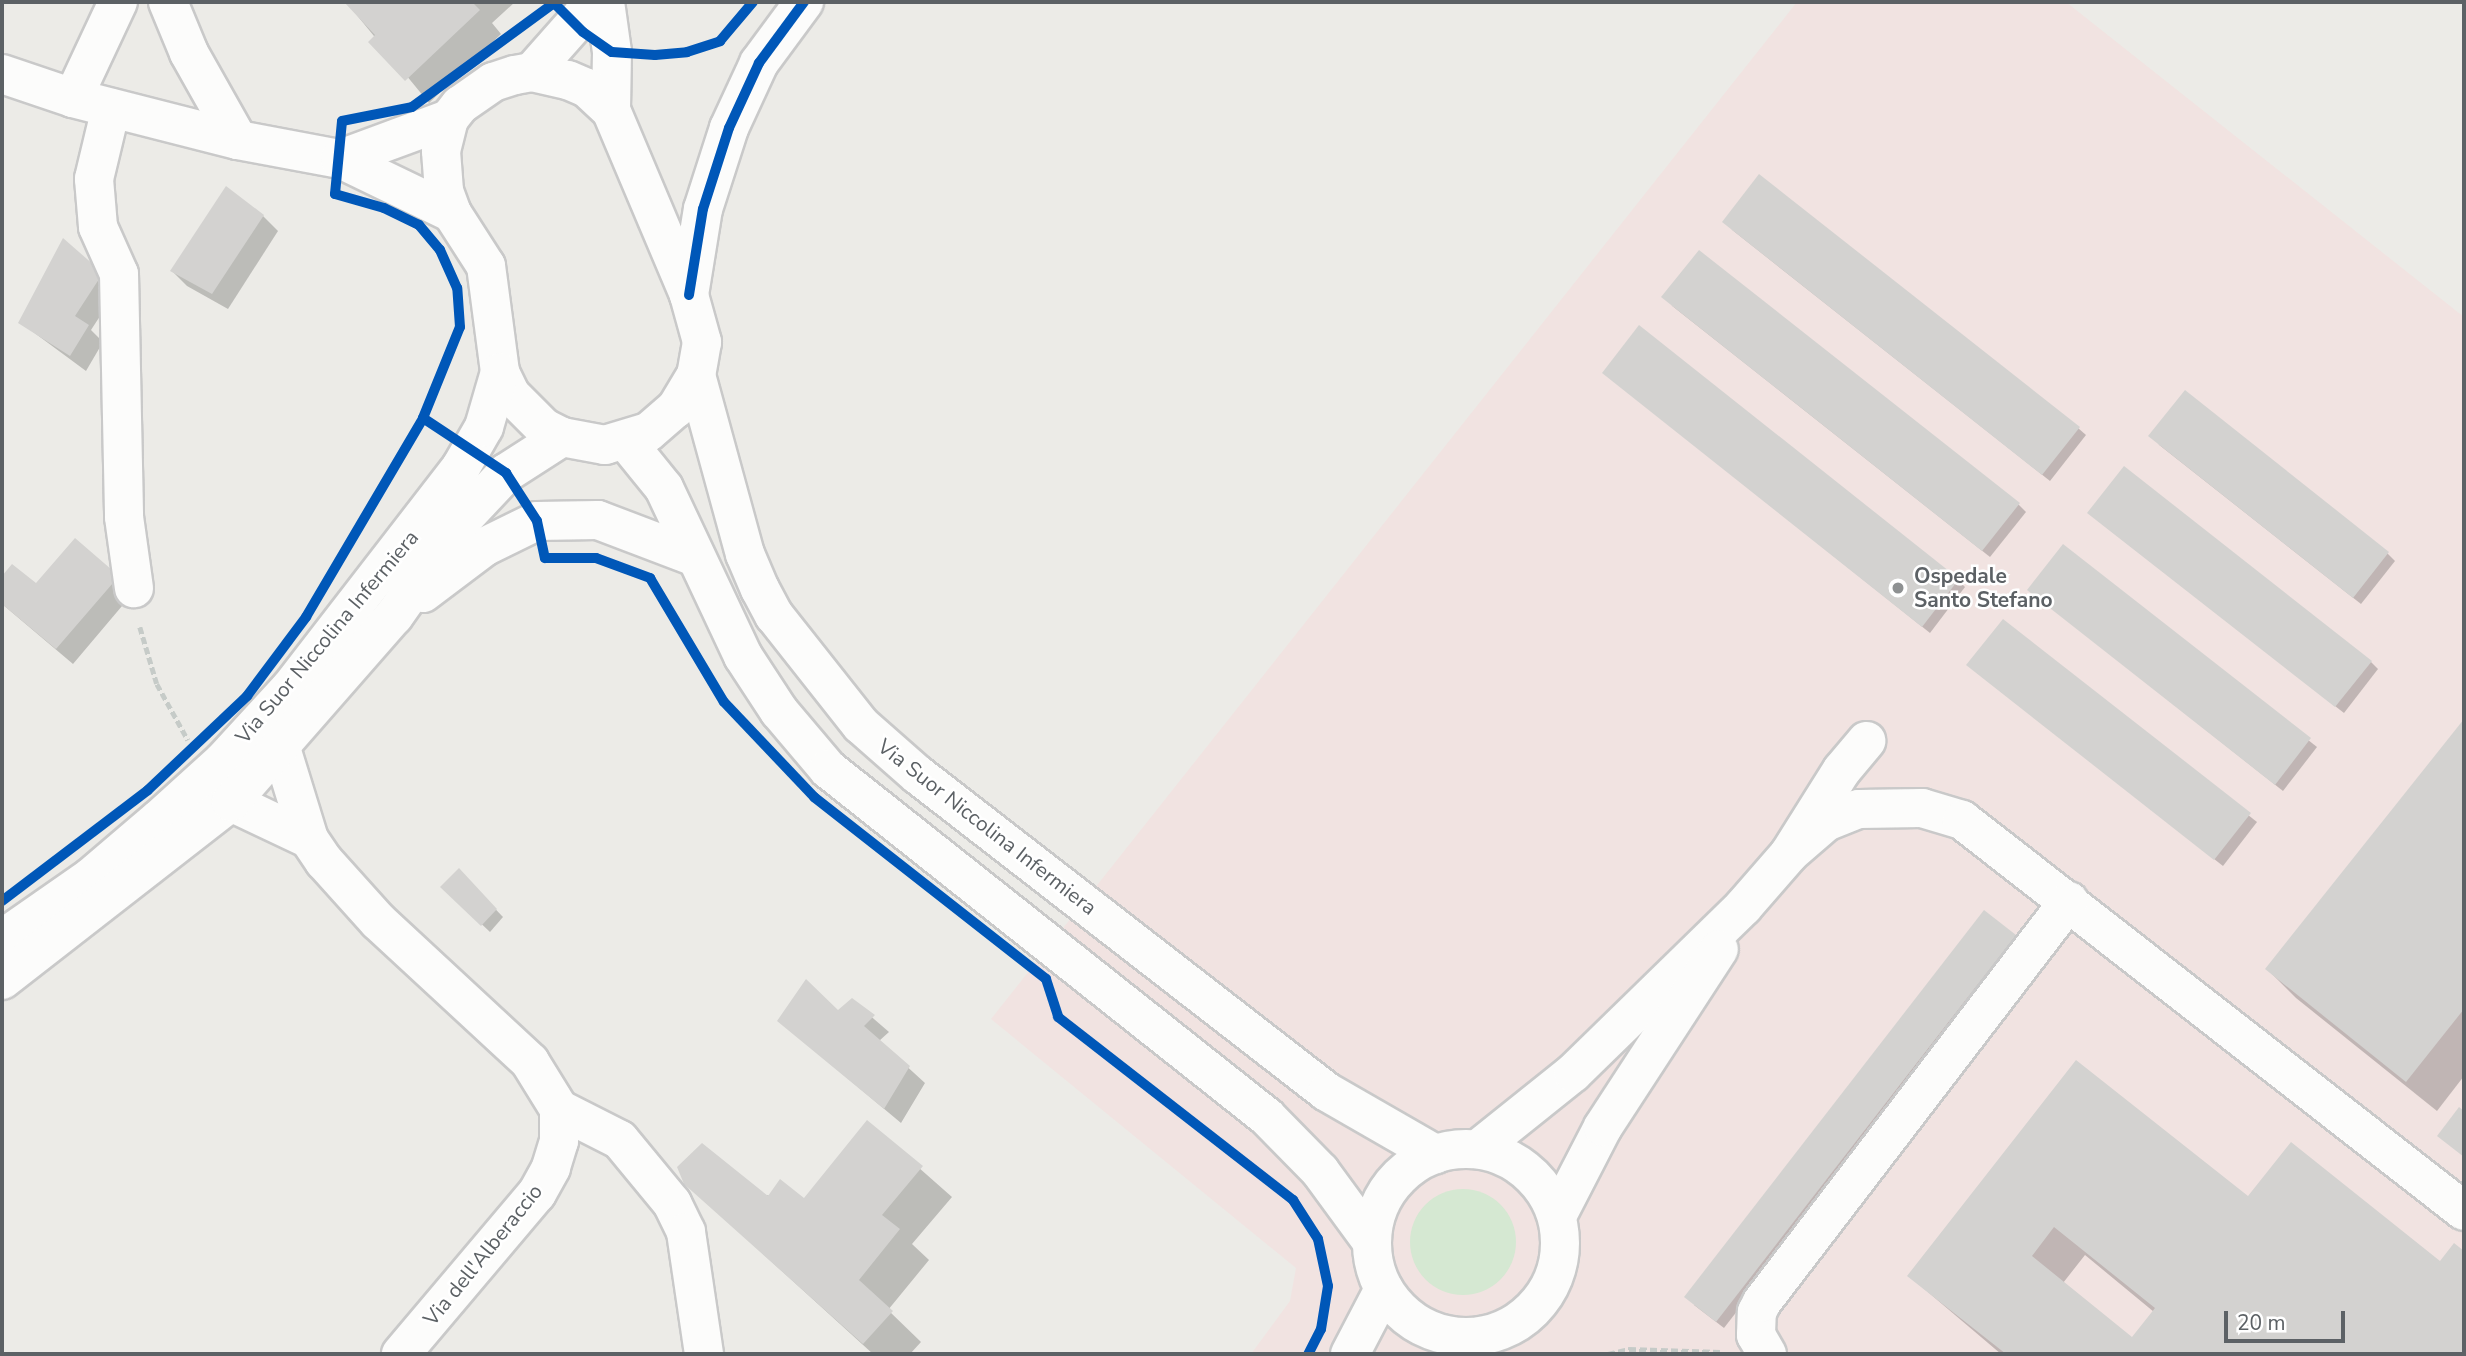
<!DOCTYPE html>
<html>
<head>
<meta charset="utf-8">
<style>
	body { margin:0 }
	#map { position:relative; width:2466px; height:1356px; overflow:hidden; background:#ecebe7; font-family:"Nunito Sans",sans-serif }
	div>[style] { position:absolute }
	[style*='--x'] { left:calc(var(--x)*1px); top:calc(var(--y)*1px); width:calc(var(--w)*1px); rotate:calc(var(--a)*1deg) }
	.medical>* { inset:0; background:#f1e3e1 }
	.green>* { inset:0; background:#d5e8d2 }
	.round { border-radius:50% }
	.shadow>* { inset:0; background:#0003 }
	.building>* { inset:0; background:#d3d2d0 }
	.path>* { height:4.5px; margin-top:-2.25px; transform-origin:0; background:repeating-linear-gradient(90deg,#c6cbc8 0 7px,transparent 0 10.5px) }
	.roads { filter:drop-shadow(2px 0 #c9c9c9) drop-shadow(-2px 0 #c9c9c9) drop-shadow(0 2px #c9c9c9) drop-shadow(0 -2px #c9c9c9) }
	.minor>* { height:38px; margin:-19px; padding:0 19px; transform-origin:19px; border-radius:19px; background:#fcfcfb }
	.minor>.ring { margin:-19px; padding:0; box-sizing:content-box; background:none; border:38px solid #fcfcfb; border-radius:50% }
	.cycleway>* { height:10px; margin:-5px; padding:0 5px; transform-origin:5px; border-radius:5px; background:#0057b8 }
	.dots>* { width:19px; height:19px; translate:-50% -50%; box-sizing:border-box; border:4px solid #fff; border-radius:50% }
	span { translate:-50% -50%; white-space:nowrap; text-align:center; line-height:1.15; -webkit-text-stroke:5px #fff; paint-order:stroke }
	.poi-label { font-size:21px; color:#5c6165; font-weight:700 }
	.left { translate:0 -50%; text-align:left }
	.street-label { font-size:21px; color:#5c6165 }
	.frame { position:absolute; inset:0; border:4px solid #5c6165; pointer-events:none }
	.scale { position:absolute; left:2224px; top:1311px; width:121px; height:32px; box-sizing:border-box; border:4px solid #5c6165; border-top:0; padding-left:9px; font-size:21px; line-height:24px; white-space:nowrap; color:#5c6165; -webkit-text-stroke:5px #fff; paint-order:stroke }
</style>
</head>
<body>
<div id="map">
	<div class="medical">
		<div style="clip-path:polygon(1797px 2px,2066px 2px,2464px 317px,2464px 1354px,1251px 1354px,1290px 1301px,1296px 1268px,991px 1019px)"></div>
	</div>
	<div class="green">
		<div class="round" style="left:1410px;top:1189px;width:106px;height:106px"></div>
	</div>
	<div class="shadow">
		<div style="clip-path:polygon(346px 2px,515px 2px,492px 23px,501px 34px,429px 103px)"></div>
		<div style="clip-path:polygon(263px 216px,278px 231px,228px 309px,187px 286px,172px 271px)"></div>
		<div style="clip-path:polygon(1731px 229px,2078px 428px,2086px 435px,2050px 481px)"></div>
		<div style="clip-path:polygon(64px 240px,117px 290px,91px 330px,103px 342px,86px 371px,21px 323px)"></div>
		<div style="clip-path:polygon(1671px 305px,2019px 505px,2026px 512px,1990px 557px)"></div>
		<div style="clip-path:polygon(1604px 373px,1958px 580px,1965px 587px,1930px 633px)"></div>
		<div style="clip-path:polygon(2158px 444px,2387px 553px,2395px 561px,2361px 604px)"></div>
		<div style="clip-path:polygon(2097px 520px,2371px 662px,2378px 669px,2344px 713px)"></div>
		<div style="clip-path:polygon(75px 541px,133px 593px,73px 664px,2px 604px,2px 579px,12px 566px,37px 585px)"></div>
		<div style="clip-path:polygon(2063px 546px,2317px 747px,2283px 791px,2029px 590px)"></div>
		<div style="clip-path:polygon(2003px 621px,2257px 822px,2223px 866px,1976px 672px)"></div>
		<div style="clip-path:polygon(2464px 721px,2464px 1076px,2437px 1111px,2296px 998px,2267px 969px)"></div>
		<div style="clip-path:polygon(459px 871px,503px 917px,490px 932px,442px 887px)"></div>
		<div style="clip-path:polygon(2014px 936px,2022px 944px,1724px 1328px,1694px 1305px)"></div>
		<div style="clip-path:polygon(852px 1000px,889px 1032px,879px 1041px,925px 1083px,901px 1123px,779px 1021px,838px 1013px)"></div>
		<div style="clip-path:polygon(evenodd,2077px 1063px,2249px 1198px,2441px 1263px,2455px 1245px,2464px 1253px,2464px 1354px,2001px 1354px,1909px 1276px,2077px 1063px,2085px 1255px,2154px 1312px,2133px 1339px,2063px 1283px,2085px 1255px)"></div>
		<div style="clip-path:polygon(867px 1122px,952px 1197px,912px 1244px,929px 1260px,888px 1310px,921px 1342px,910px 1354px,873px 1354px,685px 1183px,805px 1201px)"></div>
	</div>
	<div class="building">
		<div style="clip-path:polygon(344px 2px,472px 2px,480px 10px,405px 81px,368px 42px,375px 35px)"></div>
		<div style="clip-path:polygon(1759px 174px,2080px 427px,2042px 475px,1722px 222px)"></div>
		<div style="clip-path:polygon(226px 186px,264px 215px,212px 294px,170px 271px)"></div>
		<div style="clip-path:polygon(63px 238px,103px 273px,75px 316px,89px 325px,70px 356px,18px 323px)"></div>
		<div style="clip-path:polygon(1699px 250px,2020px 503px,1982px 551px,1661px 297px)"></div>
		<div style="clip-path:polygon(1639px 325px,1959px 579px,1922px 627px,1602px 373px)"></div>
		<div style="clip-path:polygon(2185px 390px,2389px 552px,2353px 598px,2148px 436px)"></div>
		<div style="clip-path:polygon(2124px 466px,2372px 661px,2335px 707px,2087px 513px)"></div>
		<div style="clip-path:polygon(75px 538px,119px 576px,56px 649px,2px 604px,2px 576px,12px 564px,36px 583px)"></div>
		<div style="clip-path:polygon(2063px 544px,2311px 738px,2275px 785px,2027px 590px)"></div>
		<div style="clip-path:polygon(2003px 619px,2251px 813px,2214px 860px,1966px 665px)"></div>
		<div style="clip-path:polygon(2464px 719px,2464px 1009px,2406px 1082px,2265px 969px)"></div>
		<div style="clip-path:polygon(459px 868px,497px 909px,481px 926px,440px 887px)"></div>
		<div style="clip-path:polygon(1984px 910px,2016px 935px,1716px 1322px,1684px 1297px)"></div>
		<div style="clip-path:polygon(806px 979px,838px 1010px,852px 998px,875px 1015px,864px 1026px,910px 1066px,884px 1109px,777px 1021px)"></div>
		<div style="clip-path:polygon(evenodd,2076px 1060px,2248px 1196px,2291px 1142px,2440px 1261px,2454px 1243px,2464px 1251px,2464px 1354px,2006px 1354px,1907px 1276px,2076px 1060px,2054px 1227px,2155px 1308px,2132px 1337px,2032px 1256px,2054px 1227px)"></div>
		<div style="clip-path:polygon(2459px 1107px,2464px 1111px,2464px 1157px,2437px 1136px)"></div>
		<div style="clip-path:polygon(867px 1120px,923px 1166px,882px 1215px,900px 1229px,859px 1280px,893px 1311px,863px 1344px,684px 1184px,677px 1167px,702px 1143px,768px 1196px,780px 1179px,804px 1198px)"></div>
	</div>
	<div class="path">
		<div style="--x:140;--y:627;--w:59;--a:73.4"></div>
		<div style="--x:157;--y:684;--w:64;--a:61"></div>
		<div style="--x:1608;--y:1354;--w:22;--a:-13"></div>
		<div style="--x:1629;--y:1349;--w:92;--a:1.9"></div>
	</div>
	<div class="roads">
		<div class="minor">
			<div style="--x:168;--y:2;--w:55;--a:67.6"></div>
			<div style="--x:189;--y:53;--w:100;--a:60.6"></div>
			<div style="--x:605;--y:2;--w:50;--a:82"></div>
			<div style="--x:612;--y:52;--w:58;--a:91"></div>
			<div style="--x:611;--y:110;--w:201;--a:67.1"></div>
			<div style="--x:689;--y:295;--w:49;--a:74.5"></div>
			<div style="--x:702;--y:342;--w:34;--a:100"></div>
			<div style="--x:696;--y:375;--w:39;--a:121"></div>
			<div style="--x:676;--y:408;--w:37;--a:139"></div>
			<div style="--x:648;--y:432;--w:45;--a:163.2"></div>
			<div style="--x:605;--y:445;--w:44;--a:-169.5"></div>
			<div style="--x:562;--y:437;--w:20;--a:-153"></div>
			<div style="--x:544;--y:428;--w:47;--a:-135"></div>
			<div style="--x:511;--y:395;--w:25;--a:-116"></div>
			<div style="--x:500;--y:372;--w:107;--a:-97.5"></div>
			<div style="--x:486;--y:266;--w:63;--a:-122.7"></div>
			<div style="--x:452;--y:213;--w:23;--a:-110"></div>
			<div style="--x:444;--y:191;--w:40;--a:-94.3"></div>
			<div style="--x:441;--y:151;--w:33;--a:-76"></div>
			<div style="--x:449;--y:119;--w:18;--a:-52"></div>
			<div style="--x:460;--y:105;--w:40;--a:-34.9"></div>
			<div style="--x:493;--y:82;--w:23;--a:-18"></div>
			<div style="--x:515;--y:75;--w:17;--a:-10"></div>
			<div style="--x:532;--y:72;--w:37;--a:13"></div>
			<div style="--x:568;--y:80;--w:21;--a:23"></div>
			<div style="--x:587;--y:88;--w:33;--a:43"></div>
			<div style="--x:532;--y:72;--w:94;--a:-48.5"></div>
			<div style="--x:2;--y:74;--w:75;--a:18.7"></div>
			<div style="--x:73;--y:98;--w:170;--a:14.3"></div>
			<div style="--x:238;--y:140;--w:104;--a:10.6"></div>
			<div style="--x:340;--y:159;--w:124;--a:25.7"></div>
			<div style="--x:73;--y:98;--w:106;--a:-64.9"></div>
			<div style="--x:111;--y:108;--w:73;--a:103.5"></div>
			<div style="--x:94;--y:179;--w:48;--a:85.2"></div>
			<div style="--x:98;--y:227;--w:51;--a:65.9"></div>
			<div style="--x:119;--y:274;--w:243;--a:88.8"></div>
			<div style="--x:124;--y:517;--w:72;--a:82"></div>
			<div style="--x:340;--y:159;--w:116;--a:-20.2"></div>
			<div style="--x:689;--y:295;--w:87;--a:-80.8"></div>
			<div style="--x:703;--y:209;--w:85;--a:-72.2"></div>
			<div style="--x:729;--y:128;--w:72;--a:-65.2"></div>
			<div style="--x:759;--y:63;--w:76;--a:-53.6"></div>
			<div style="--x:696;--y:375;--w:186;--a:74.7"></div>
			<div style="--x:745;--y:554;--w:38;--a:67"></div>
			<div style="--x:760;--y:589;--w:30;--a:62"></div>
			<div style="--x:774;--y:615;--w:140;--a:51.7"></div>
			<div style="--x:861;--y:725;--w:76;--a:41.3"></div>
			<div style="--x:918;--y:775;--w:517;--a:37.78"></div>
			<div style="--x:1327;--y:1092;--w:125;--a:29.9"></div>
			<div style="--x:626;--y:441;--w:60;--a:51"></div>
			<div style="--x:664;--y:488;--w:186;--a:64.8"></div>
			<div style="--x:743;--y:656;--w:66;--a:56.8"></div>
			<div style="--x:779;--y:711;--w:76;--a:49.8"></div>
			<div style="--x:828;--y:769;--w:560;--a:38.4"></div>
			<div style="--x:1267;--y:1117;--w:76;--a:45.5"></div>
			<div style="--x:1320;--y:1171;--w:88;--a:53.8"></div>
			<div style="--x:423;--y:593;--w:76;--a:-37"></div>
			<div style="--x:484;--y:547;--w:59;--a:-26.1"></div>
			<div style="--x:537;--y:521;--w:61;--a:-0.9"></div>
			<div style="--x:598;--y:520;--w:102;--a:20.8"></div>
			<div style="--x:281;--y:748;--w:95;--a:72.9"></div>
			<div style="--x:309;--y:839;--w:27;--a:56"></div>
			<div style="--x:324;--y:861;--w:81;--a:48"></div>
			<div style="--x:378;--y:921;--w:207;--a:42.8"></div>
			<div style="--x:530;--y:1062;--w:55;--a:58.3"></div>
			<div style="--x:559;--y:1109;--w:32;--a:90"></div>
			<div style="--x:559;--y:1141;--w:28;--a:107"></div>
			<div style="--x:551;--y:1168;--w:29;--a:119"></div>
			<div style="--x:537;--y:1193;--w:211;--a:130.2"></div>
			<div style="--x:231;--y:802;--w:86;--a:25.4"></div>
			<div style="--x:1789;--y:854;--w:49;--a:-40.9"></div>
			<div style="--x:1826;--y:822;--w:35;--a:-22"></div>
			<div style="--x:1859;--y:809;--w:63;--a:-0.9"></div>
			<div style="--x:1922;--y:808;--w:42;--a:16.7"></div>
			<div style="--x:1962;--y:820;--w:636;--a:37.91"></div>
			<div style="--x:2;--y:939;--w:108;--a:-34.9"></div>
			<div style="--x:91;--y:877;--w:89;--a:-40.5"></div>
			<div style="--x:159;--y:819;--w:86;--a:-42.2"></div>
			<div style="--x:223;--y:761;--w:100;--a:-47.4"></div>
			<div style="--x:291;--y:687;--w:278;--a:-52.3"></div>
			<div style="--x:461;--y:467;--w:46;--a:-60.1"></div>
			<div style="--x:484;--y:427;--w:57;--a:-73.8"></div>
			<div style="--x:2;--y:980;--w:290;--a:-37.9"></div>
			<div style="--x:231;--y:802;--w:247;--a:-48.8"></div>
			<div style="--x:394;--y:616;--w:116;--a:-54.8"></div>
			<div style="--x:461;--y:521;--w:66;--a:-46.8"></div>
			<div style="--x:506;--y:473;--w:67;--a:-32.7"></div>
			<div style="--x:559;--y:1109;--w:68;--a:26.9"></div>
			<div style="--x:620;--y:1140;--w:82;--a:50.5"></div>
			<div style="--x:672;--y:1203;--w:32;--a:64"></div>
			<div style="--x:686;--y:1232;--w:123;--a:81.6"></div>
			<div class="ring" style="left:1372px;top:1149px;width:150px;height:150px"></div>
			<div style="--x:1478;--y:1149;--w:122;--a:-38.7"></div>
			<div style="--x:1573;--y:1073;--w:238;--a:-44.3"></div>
			<div style="--x:1743;--y:907;--w:70;--a:-49"></div>
			<div style="--x:1789;--y:854;--w:99;--a:-57.8"></div>
			<div style="--x:1842;--y:770;--w:38;--a:-50"></div>
			<div style="--x:1557;--y:1216;--w:100;--a:-62.7"></div>
			<div style="--x:1603;--y:1127;--w:212;--a:-56.9"></div>
			<div style="--x:1350;--y:1354;--w:73;--a:-62.4"></div>
			<div style="--x:1767;--y:1354;--w:22;--a:-120"></div>
			<div style="--x:1756;--y:1335;--w:23;--a:-88"></div>
			<div style="--x:1757;--y:1312;--w:11;--a:-63"></div>
			<div style="--x:1762;--y:1302;--w:505;--a:-52.56"></div>
		</div>
	</div>
	<div class="cycleway">
		<div style="--x:689;--y:295;--w:87;--a:-80.8"></div>
		<div style="--x:703;--y:209;--w:85;--a:-72.2"></div>
		<div style="--x:729;--y:128;--w:72;--a:-65.2"></div>
		<div style="--x:759;--y:63;--w:76;--a:-53.6"></div>
		<div style="--x:423;--y:418;--w:100;--a:33.5"></div>
		<div style="--x:506;--y:473;--w:57;--a:57.1"></div>
		<div style="--x:537;--y:521;--w:38;--a:78"></div>
		<div style="--x:545;--y:558;--w:51;--a:0"></div>
		<div style="--x:596;--y:558;--w:58;--a:20.3"></div>
		<div style="--x:650;--y:578;--w:144;--a:59.2"></div>
		<div style="--x:724;--y:702;--w:131;--a:46.5"></div>
		<div style="--x:814;--y:797;--w:295;--a:38.1"></div>
		<div style="--x:1046;--y:979;--w:40;--a:72"></div>
		<div style="--x:1058;--y:1017;--w:298;--a:37.9"></div>
		<div style="--x:1293;--y:1200;--w:46;--a:57.3"></div>
		<div style="--x:1318;--y:1239;--w:48;--a:78"></div>
		<div style="--x:1328;--y:1286;--w:44;--a:99.2"></div>
		<div style="--x:1321;--y:1329;--w:28;--a:117"></div>
		<div style="--x:2;--y:901;--w:183;--a:-37.2"></div>
		<div style="--x:148;--y:790;--w:137;--a:-43.5"></div>
		<div style="--x:247;--y:696;--w:99;--a:-53.2"></div>
		<div style="--x:306;--y:617;--w:231;--a:-59.5"></div>
		<div style="--x:423;--y:418;--w:98;--a:-67.9"></div>
		<div style="--x:460;--y:327;--w:39;--a:-94"></div>
		<div style="--x:457;--y:288;--w:42;--a:-114.1"></div>
		<div style="--x:440;--y:250;--w:33;--a:-130"></div>
		<div style="--x:419;--y:225;--w:39;--a:-154"></div>
		<div style="--x:384;--y:208;--w:51;--a:-164.1"></div>
		<div style="--x:335;--y:194;--w:73;--a:-84.5"></div>
		<div style="--x:342;--y:121;--w:71;--a:-11.3"></div>
		<div style="--x:412;--y:107;--w:176;--a:-36.2"></div>
		<div style="--x:554;--y:3;--w:41;--a:45"></div>
		<div style="--x:583;--y:32;--w:35;--a:35"></div>
		<div style="--x:612;--y:52;--w:43;--a:4"></div>
		<div style="--x:655;--y:55;--w:32;--a:-5"></div>
		<div style="--x:687;--y:52;--w:35;--a:-18"></div>
		<div style="--x:720;--y:41;--w:51;--a:-49.8"></div>
	</div>
	<div class="dots">
		<div style="left:1898px;top:588px;background:#8e9192"></div>
	</div>
	<div class="poi-label">
		<span class="left" style="left:1914px;top:588px">Ospedale<br>Santo Stefano</span>
	</div>
	<div class="street-label">
		<span style="left:327px;top:637px;rotate:-50deg">Via Suor Niccolina Infermiera</span>
		<span style="left:987px;top:827px;rotate:38deg">Via Suor Niccolina Infermiera</span>
		<span style="left:483px;top:1255px;rotate:-51deg">Via dell'Alberaccio</span>
	</div>
	<div class="frame"></div>
	<div class="scale">20 m</div>
</div>
</body>
</html>
